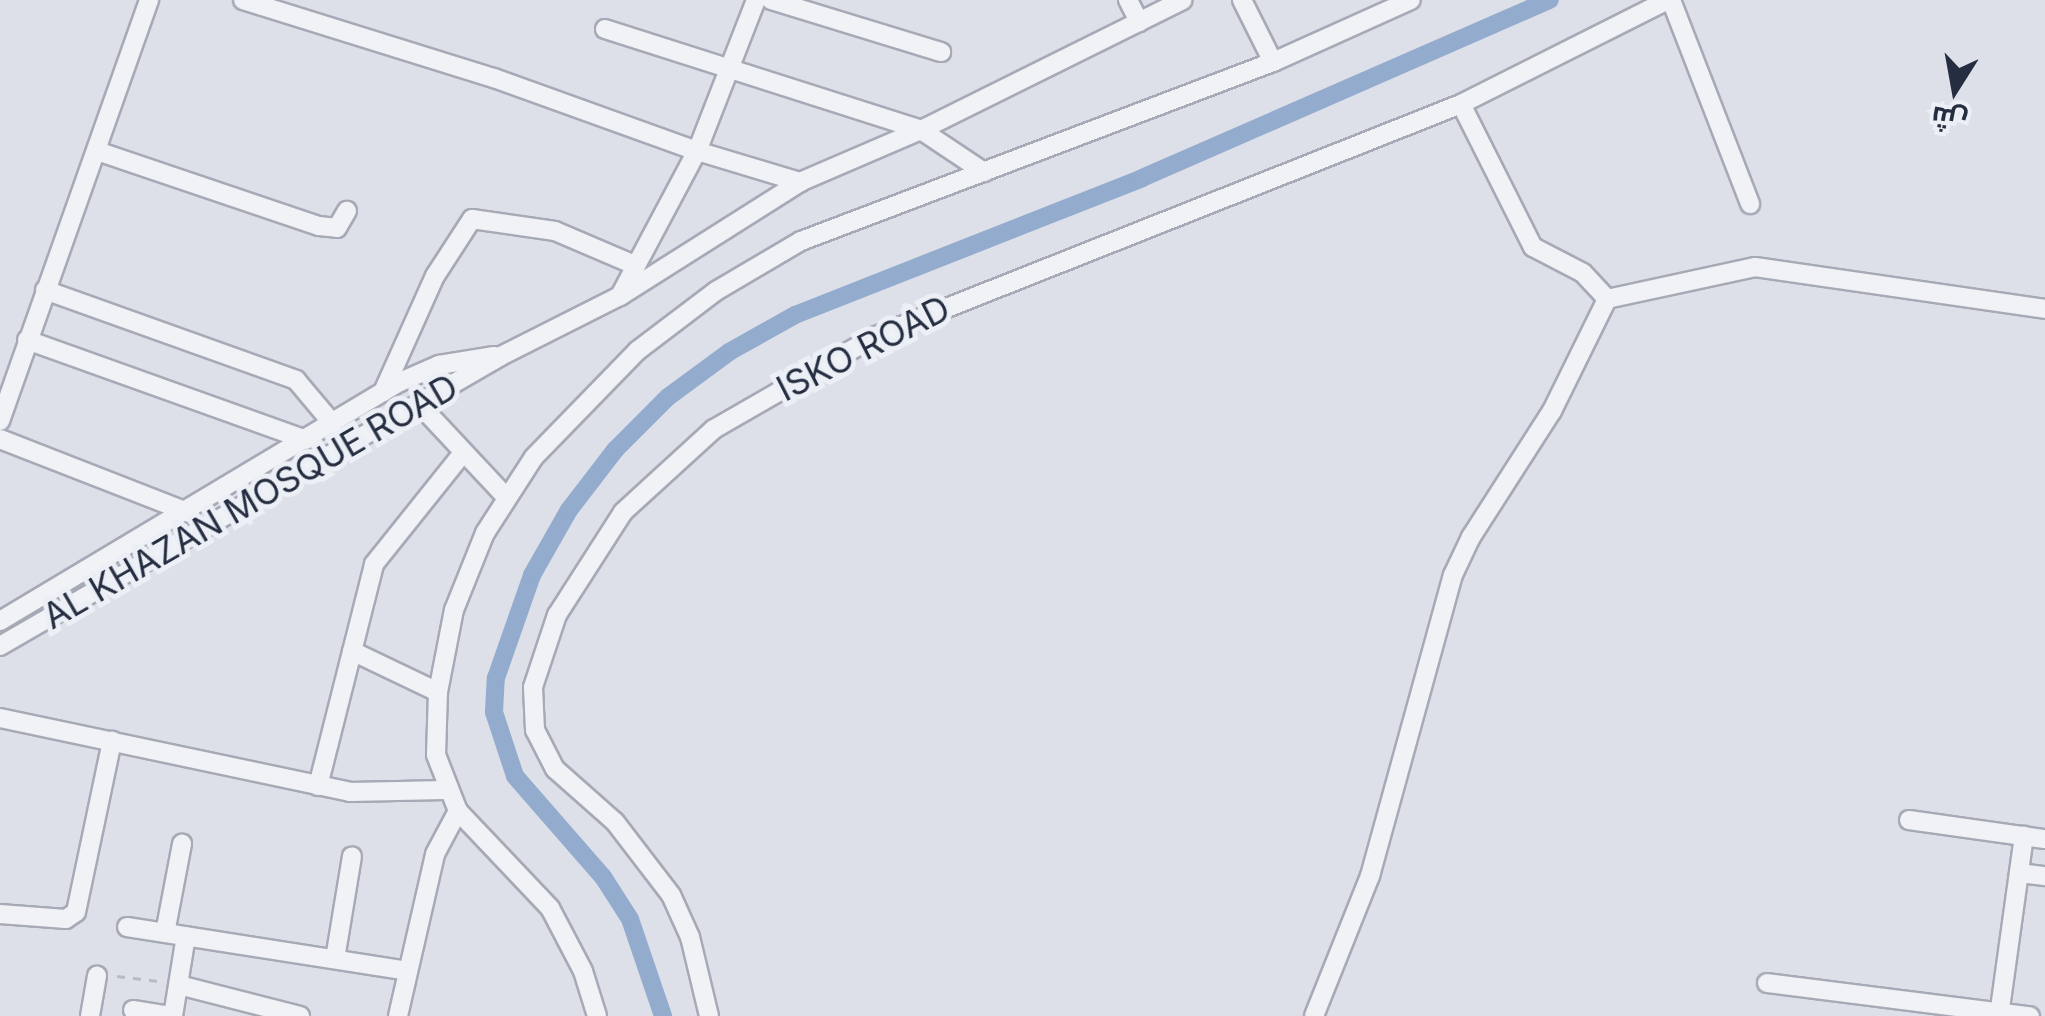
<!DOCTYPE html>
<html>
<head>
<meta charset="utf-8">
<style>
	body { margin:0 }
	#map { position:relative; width:2045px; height:1016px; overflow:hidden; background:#dde0e8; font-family:Inter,Cairo,sans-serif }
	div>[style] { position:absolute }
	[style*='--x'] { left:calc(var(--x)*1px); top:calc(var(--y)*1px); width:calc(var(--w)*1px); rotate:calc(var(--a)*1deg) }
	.canal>* { height:18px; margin:-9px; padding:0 9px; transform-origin:9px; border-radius:9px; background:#93abcd }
	.path>* { height:2.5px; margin-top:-1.25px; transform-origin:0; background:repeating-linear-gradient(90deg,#b7bbc3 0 8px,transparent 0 16px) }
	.roads { filter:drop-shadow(2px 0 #a6aab6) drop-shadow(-2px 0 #a6aab6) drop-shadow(0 2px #a6aab6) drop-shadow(0 -2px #a6aab6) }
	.minor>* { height:18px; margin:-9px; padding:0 9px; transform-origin:9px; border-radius:9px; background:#f0f2f6 }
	span { translate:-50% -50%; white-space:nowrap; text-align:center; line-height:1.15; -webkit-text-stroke:10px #ecf0f6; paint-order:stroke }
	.street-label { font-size:35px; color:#252d40 }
	.north { position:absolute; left:1905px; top:40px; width:100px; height:100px; -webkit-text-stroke:8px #ecf0f6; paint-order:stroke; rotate:191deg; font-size:28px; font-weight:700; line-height:40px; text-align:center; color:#252d40 }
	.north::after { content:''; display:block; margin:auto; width:35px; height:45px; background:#252d40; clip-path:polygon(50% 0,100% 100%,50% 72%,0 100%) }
</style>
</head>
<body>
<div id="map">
	<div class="canal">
		<div style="--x:663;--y:1016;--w:102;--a:-108.8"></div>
		<div style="--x:630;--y:919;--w:50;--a:-122.7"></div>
		<div style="--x:603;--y:877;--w:134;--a:-131.1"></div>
		<div style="--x:515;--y:776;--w:67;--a:-108.2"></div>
		<div style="--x:494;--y:712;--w:34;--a:-87"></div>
		<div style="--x:496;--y:678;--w:109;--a:-70.7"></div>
		<div style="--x:532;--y:575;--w:75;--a:-60.4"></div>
		<div style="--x:569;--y:510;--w:76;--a:-52.5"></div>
		<div style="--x:615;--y:450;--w:75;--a:-45"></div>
		<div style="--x:668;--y:397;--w:76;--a:-36.4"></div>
		<div style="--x:729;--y:352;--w:76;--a:-29.3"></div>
		<div style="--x:795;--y:315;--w:373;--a:-21.5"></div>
		<div style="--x:1142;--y:178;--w:445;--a:-23.6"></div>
	</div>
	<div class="path">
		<div style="--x:117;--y:976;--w:42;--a:6.8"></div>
	</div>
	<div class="roads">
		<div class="minor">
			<div style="--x:243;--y:0;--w:263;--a:17.3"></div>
			<div style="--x:494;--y:78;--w:216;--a:19.8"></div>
			<div style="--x:697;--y:151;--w:164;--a:118"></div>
			<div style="--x:756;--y:0;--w:162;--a:111.3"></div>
			<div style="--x:697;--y:151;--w:108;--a:16.8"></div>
			<div style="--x:771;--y:0;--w:178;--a:17"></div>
			<div style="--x:1128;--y:0;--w:25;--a:63"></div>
			<div style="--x:1242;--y:0;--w:69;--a:63.4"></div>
			<div style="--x:1671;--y:0;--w:219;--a:68.8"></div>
			<div style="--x:605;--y:29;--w:332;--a:17.7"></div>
			<div style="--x:921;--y:130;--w:76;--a:33.7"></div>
			<div style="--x:1461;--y:104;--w:160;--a:63.3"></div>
			<div style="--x:1533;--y:247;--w:56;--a:27.5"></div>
			<div style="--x:1583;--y:273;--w:35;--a:47"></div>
			<div style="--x:97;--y:151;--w:234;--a:18.7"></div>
			<div style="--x:319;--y:226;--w:18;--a:6"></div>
			<div style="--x:337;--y:228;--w:20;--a:-60"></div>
			<div style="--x:45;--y:290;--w:267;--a:19.7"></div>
			<div style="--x:296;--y:380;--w:57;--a:49.9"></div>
			<div style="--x:1607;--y:299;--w:151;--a:-12.2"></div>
			<div style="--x:1755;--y:267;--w:293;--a:8.2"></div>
			<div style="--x:27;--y:340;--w:296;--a:19.7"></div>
			<div style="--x:383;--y:392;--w:127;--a:-65.9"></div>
			<div style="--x:435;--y:276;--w:68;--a:-57"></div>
			<div style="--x:472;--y:219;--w:84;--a:8.2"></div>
			<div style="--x:555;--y:231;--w:84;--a:23.2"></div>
			<div style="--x:418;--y:403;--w:129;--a:46.9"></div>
			<div style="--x:0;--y:421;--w:447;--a:-70.5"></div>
			<div style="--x:0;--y:439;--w:204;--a:21.3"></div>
			<div style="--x:0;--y:621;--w:466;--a:-30.9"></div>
			<div style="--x:400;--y:382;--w:43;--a:-23.6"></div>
			<div style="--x:439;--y:365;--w:56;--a:-9.3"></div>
			<div style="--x:0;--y:646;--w:579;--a:-30.06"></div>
			<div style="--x:501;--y:356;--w:133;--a:-26.8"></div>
			<div style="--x:620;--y:296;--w:213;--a:-32.3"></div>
			<div style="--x:800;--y:182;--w:132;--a:-23.3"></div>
			<div style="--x:921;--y:130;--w:292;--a:-26.4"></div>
			<div style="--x:352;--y:651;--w:95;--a:25.5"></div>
			<div style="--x:0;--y:718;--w:358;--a:11.9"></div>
			<div style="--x:350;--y:792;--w:95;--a:-1.2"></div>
			<div style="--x:318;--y:786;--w:229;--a:-75.8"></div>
			<div style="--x:374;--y:564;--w:141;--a:-51.3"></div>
			<div style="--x:1909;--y:820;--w:137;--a:8"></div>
			<div style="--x:2019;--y:873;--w:26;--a:7"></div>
			<div style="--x:0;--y:914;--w:66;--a:4.3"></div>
			<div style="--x:66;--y:919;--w:12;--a:-35"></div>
			<div style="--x:76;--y:912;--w:175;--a:-78.1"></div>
			<div style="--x:127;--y:927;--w:284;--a:8.9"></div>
			<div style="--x:165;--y:933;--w:91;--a:-79.2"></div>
			<div style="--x:335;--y:959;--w:104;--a:-80.6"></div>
			<div style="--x:1767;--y:983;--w:265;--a:7.2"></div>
			<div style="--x:179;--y:985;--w:125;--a:14.4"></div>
			<div style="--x:133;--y:1010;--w:39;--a:9"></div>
			<div style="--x:90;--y:1016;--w:41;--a:-80.1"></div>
			<div style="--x:173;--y:1016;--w:81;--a:-80.8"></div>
			<div style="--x:398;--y:1016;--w:166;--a:-77.1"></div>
			<div style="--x:435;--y:854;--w:49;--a:-61.9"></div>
			<div style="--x:597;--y:1016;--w:47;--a:-107.3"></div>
			<div style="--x:583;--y:971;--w:71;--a:-117.6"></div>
			<div style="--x:550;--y:908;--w:134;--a:-133.5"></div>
			<div style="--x:458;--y:811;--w:60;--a:-111.4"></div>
			<div style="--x:436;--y:755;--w:63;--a:-88.2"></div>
			<div style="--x:438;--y:692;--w:84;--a:-79"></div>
			<div style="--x:454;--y:610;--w:83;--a:-68.1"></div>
			<div style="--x:485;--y:533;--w:90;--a:-57.2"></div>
			<div style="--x:534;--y:457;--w:148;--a:-45.8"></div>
			<div style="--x:637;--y:351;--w:99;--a:-37.2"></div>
			<div style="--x:716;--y:291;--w:99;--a:-30.5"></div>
			<div style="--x:801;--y:241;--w:505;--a:-20.77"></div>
			<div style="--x:1273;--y:62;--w:151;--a:-24.2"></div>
			<div style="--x:709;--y:1016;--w:81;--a:-103.5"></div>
			<div style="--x:690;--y:937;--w:46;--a:-114.3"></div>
			<div style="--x:671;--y:895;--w:92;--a:-127.5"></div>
			<div style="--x:615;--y:822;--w:80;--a:-138.5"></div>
			<div style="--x:555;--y:769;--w:44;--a:-117.1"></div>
			<div style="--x:535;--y:730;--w:43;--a:-92.7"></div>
			<div style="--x:533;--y:687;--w:76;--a:-71.6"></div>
			<div style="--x:557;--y:615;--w:122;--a:-57.3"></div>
			<div style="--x:623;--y:512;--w:123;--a:-42.4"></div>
			<div style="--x:714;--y:429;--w:187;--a:-29.9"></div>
			<div style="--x:876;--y:336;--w:629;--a:-21.63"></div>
			<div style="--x:1461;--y:104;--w:232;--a:-26.7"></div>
			<div style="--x:1314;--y:1016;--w:151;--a:-68.2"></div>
			<div style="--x:1370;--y:876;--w:312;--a:-74.6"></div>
			<div style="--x:1453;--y:575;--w:42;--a:-64.7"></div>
			<div style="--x:1471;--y:537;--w:150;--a:-57.3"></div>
			<div style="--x:1552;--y:411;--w:125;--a:-63.8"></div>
			<div style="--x:1999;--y:1016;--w:182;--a:-82.1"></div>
		</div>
	</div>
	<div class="street-label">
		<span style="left:863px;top:348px;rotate:-27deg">ISKO ROAD</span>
		<span style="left:250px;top:501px;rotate:-30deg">AL KHAZAN MOSQUE ROAD</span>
	</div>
	<div class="north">ش</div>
</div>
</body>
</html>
